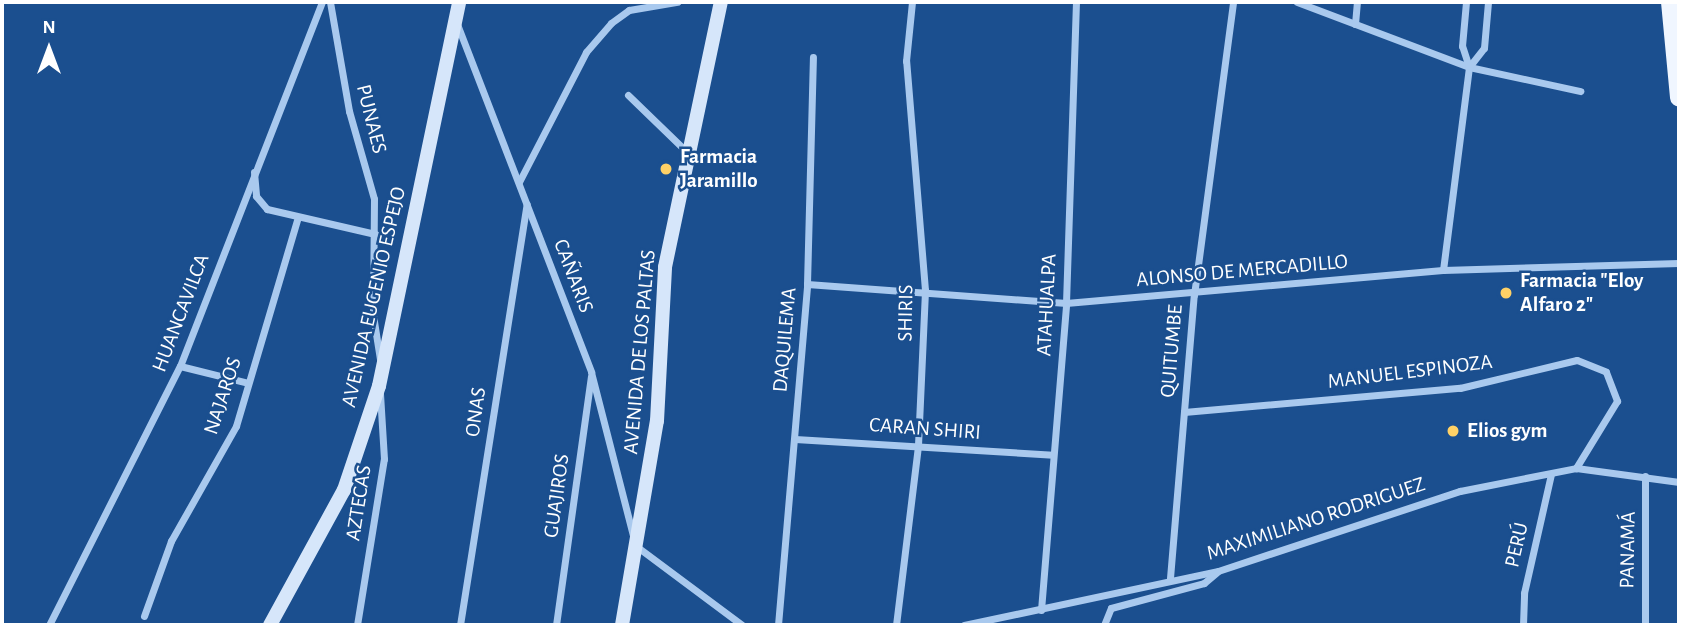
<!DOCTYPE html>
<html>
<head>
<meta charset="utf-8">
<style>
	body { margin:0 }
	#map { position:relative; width:1681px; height:627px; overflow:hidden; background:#1b4f8f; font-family:"Alegreya Sans",sans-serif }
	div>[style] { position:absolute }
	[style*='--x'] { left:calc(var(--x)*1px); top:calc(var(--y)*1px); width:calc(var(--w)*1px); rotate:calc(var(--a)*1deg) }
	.street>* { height:7px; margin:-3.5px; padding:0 3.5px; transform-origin:3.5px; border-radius:3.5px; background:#a9c9ee }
	.secondary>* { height:14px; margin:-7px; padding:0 7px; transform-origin:7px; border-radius:7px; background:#d6e6fa }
	.primary>* { height:18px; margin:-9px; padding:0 9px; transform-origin:9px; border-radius:9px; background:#f0f6ff }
	.dots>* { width:19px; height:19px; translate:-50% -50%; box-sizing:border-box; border:4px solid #1b4f8f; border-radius:50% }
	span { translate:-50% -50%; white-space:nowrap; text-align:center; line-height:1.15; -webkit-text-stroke:5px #1b4f8f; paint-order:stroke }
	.street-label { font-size:21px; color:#fff }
	.poi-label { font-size:21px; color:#fff; font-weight:700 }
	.left { translate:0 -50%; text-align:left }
	.frame { position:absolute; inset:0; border:4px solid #fff; pointer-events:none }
	.north { position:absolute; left:14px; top:14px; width:70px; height:70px; -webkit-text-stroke:5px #1b4f8f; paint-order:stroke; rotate:0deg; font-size:19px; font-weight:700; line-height:28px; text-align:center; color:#fff }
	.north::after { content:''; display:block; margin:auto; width:24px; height:32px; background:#fff; clip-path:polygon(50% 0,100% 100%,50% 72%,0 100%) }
</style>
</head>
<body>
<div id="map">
	<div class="street">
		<div style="--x:330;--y:2;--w:111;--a:80.1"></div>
		<div style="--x:349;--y:111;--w:91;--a:74.1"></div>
		<div style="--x:374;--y:199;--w:116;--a:90.5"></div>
		<div style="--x:373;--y:315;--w:45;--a:81"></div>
		<div style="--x:1297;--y:2;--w:184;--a:20.7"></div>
		<div style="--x:1469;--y:67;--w:114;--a:12.2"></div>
		<div style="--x:457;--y:24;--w:373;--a:68.9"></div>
		<div style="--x:591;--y:372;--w:168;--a:75.6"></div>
		<div style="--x:1355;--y:24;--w:22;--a:-85"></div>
		<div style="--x:1469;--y:67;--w:24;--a:-52"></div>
		<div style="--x:1484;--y:48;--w:46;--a:-85"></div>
		<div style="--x:628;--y:95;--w:83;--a:44"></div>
		<div style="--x:254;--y:172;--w:24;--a:85"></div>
		<div style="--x:256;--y:196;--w:17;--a:50"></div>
		<div style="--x:267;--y:209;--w:111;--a:13"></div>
		<div style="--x:519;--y:182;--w:146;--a:-62.7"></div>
		<div style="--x:586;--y:52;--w:38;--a:-49"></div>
		<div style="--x:611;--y:23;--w:22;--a:-36"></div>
		<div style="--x:629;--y:10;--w:49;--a:-9.5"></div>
		<div style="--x:1443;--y:270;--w:205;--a:-82.7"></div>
		<div style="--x:1469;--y:67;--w:22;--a:-108"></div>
		<div style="--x:1462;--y:46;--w:44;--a:-84.8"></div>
		<div style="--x:807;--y:284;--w:260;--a:4.2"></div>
		<div style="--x:1066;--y:303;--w:378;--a:-5"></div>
		<div style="--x:1443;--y:270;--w:236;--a:-1.7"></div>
		<div style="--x:180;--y:366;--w:70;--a:14"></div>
		<div style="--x:1184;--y:412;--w:277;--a:-5"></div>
		<div style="--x:1460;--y:388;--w:120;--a:-13.5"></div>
		<div style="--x:1577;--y:360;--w:31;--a:22"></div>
		<div style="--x:1606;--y:372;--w:31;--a:69"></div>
		<div style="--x:1617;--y:401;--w:79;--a:121.5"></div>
		<div style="--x:795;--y:439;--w:258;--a:3.5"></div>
		<div style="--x:636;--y:546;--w:132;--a:36.7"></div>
		<div style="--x:1170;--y:578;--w:284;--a:-85.2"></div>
		<div style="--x:1194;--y:295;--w:296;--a:-82.4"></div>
		<div style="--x:1041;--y:610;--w:308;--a:-85.3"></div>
		<div style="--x:1066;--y:303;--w:301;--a:-88.1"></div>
		<div style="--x:144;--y:616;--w:80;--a:-70.2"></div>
		<div style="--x:171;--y:541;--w:132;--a:-60.5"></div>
		<div style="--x:236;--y:426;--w:218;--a:-73.5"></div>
		<div style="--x:49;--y:625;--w:290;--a:-63.2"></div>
		<div style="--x:180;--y:366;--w:391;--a:-68.7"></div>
		<div style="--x:357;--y:625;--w:168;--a:-80.8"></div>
		<div style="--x:384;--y:459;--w:65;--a:-93.5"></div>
		<div style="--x:460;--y:625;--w:426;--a:-81"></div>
		<div style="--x:556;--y:625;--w:251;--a:-82"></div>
		<div style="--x:778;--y:625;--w:342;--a:-85.1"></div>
		<div style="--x:807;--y:284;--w:227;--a:-88.5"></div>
		<div style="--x:896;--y:625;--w:181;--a:-83"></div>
		<div style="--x:918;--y:445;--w:155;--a:-87.4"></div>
		<div style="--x:925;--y:290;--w:230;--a:-94.7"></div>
		<div style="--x:906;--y:61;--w:59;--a:-84.2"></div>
		<div style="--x:964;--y:625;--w:260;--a:-12"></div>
		<div style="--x:1218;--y:571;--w:255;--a:-18.3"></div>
		<div style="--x:1460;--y:491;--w:118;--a:-11.2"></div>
		<div style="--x:1576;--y:468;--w:104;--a:7.7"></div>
		<div style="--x:1104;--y:625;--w:18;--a:-68"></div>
		<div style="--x:1111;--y:608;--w:96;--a:-15"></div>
		<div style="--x:1204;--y:583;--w:17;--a:-40"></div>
		<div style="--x:1523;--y:625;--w:32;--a:-88"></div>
		<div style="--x:1524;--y:593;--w:122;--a:-77.2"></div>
		<div style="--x:1645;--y:625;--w:149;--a:-90"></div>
	</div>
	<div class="secondary">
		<div style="--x:270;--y:625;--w:154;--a:-61.3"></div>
		<div style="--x:344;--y:490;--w:110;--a:-71.4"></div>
		<div style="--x:379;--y:386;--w:392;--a:-78.2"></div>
		<div style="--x:622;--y:625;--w:207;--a:-80.3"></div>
		<div style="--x:657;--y:421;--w:154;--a:-87"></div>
		<div style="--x:665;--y:267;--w:271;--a:-78.1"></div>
	</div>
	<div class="primary">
		<div style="--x:1670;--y:2;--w:96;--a:84.6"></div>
	</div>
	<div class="dots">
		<div style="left:666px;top:169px;background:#ffd166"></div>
		<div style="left:1506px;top:293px;background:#ffd166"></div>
		<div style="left:1453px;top:431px;background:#ffd166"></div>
	</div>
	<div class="street-label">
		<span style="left:371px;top:119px;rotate:76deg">PUNAES</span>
		<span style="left:1242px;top:271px;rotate:-5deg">ALONSO DE MERCADILLO</span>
		<span style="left:573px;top:276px;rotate:69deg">CAÑARIS</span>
		<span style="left:374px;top:297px;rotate:-77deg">AVENIDA EUGENIO ESPEJO</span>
		<span style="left:1047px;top:305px;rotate:-87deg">ATAHUALPA</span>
		<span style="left:181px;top:313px;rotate:-69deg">HUANCAVILCA</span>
		<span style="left:906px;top:313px;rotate:-89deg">SHIRIS</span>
		<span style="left:785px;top:340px;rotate:-85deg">DAQUILEMA</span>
		<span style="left:1172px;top:351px;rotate:-85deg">QUITUMBE</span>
		<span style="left:640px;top:352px;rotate:-85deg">AVENIDA DE LOS PALTAS</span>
		<span style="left:1410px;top:372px;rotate:-7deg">MANUEL ESPINOZA</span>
		<span style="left:223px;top:396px;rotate:-72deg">NAJAROS</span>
		<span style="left:476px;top:412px;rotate:-82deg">ONAS</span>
		<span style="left:925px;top:429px;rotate:4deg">CARAN SHIRI</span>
		<span style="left:557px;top:496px;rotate:-82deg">GUAJIROS</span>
		<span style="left:359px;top:503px;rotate:-81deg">AZTECAS</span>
		<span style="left:1316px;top:519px;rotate:-18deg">MAXIMILIANO RODRIGUEZ</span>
		<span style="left:1517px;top:545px;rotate:-77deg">PERÚ</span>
		<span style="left:1628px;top:550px;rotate:-89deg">PANAMÁ</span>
	</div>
	<div class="poi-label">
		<span class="left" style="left:680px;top:169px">Farmacia<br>Jaramillo</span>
		<span class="left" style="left:1520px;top:293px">Farmacia "Eloy<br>Alfaro 2"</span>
		<span class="left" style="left:1467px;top:431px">Elios gym</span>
	</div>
	<div class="frame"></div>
	<div class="north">N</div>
</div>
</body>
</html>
